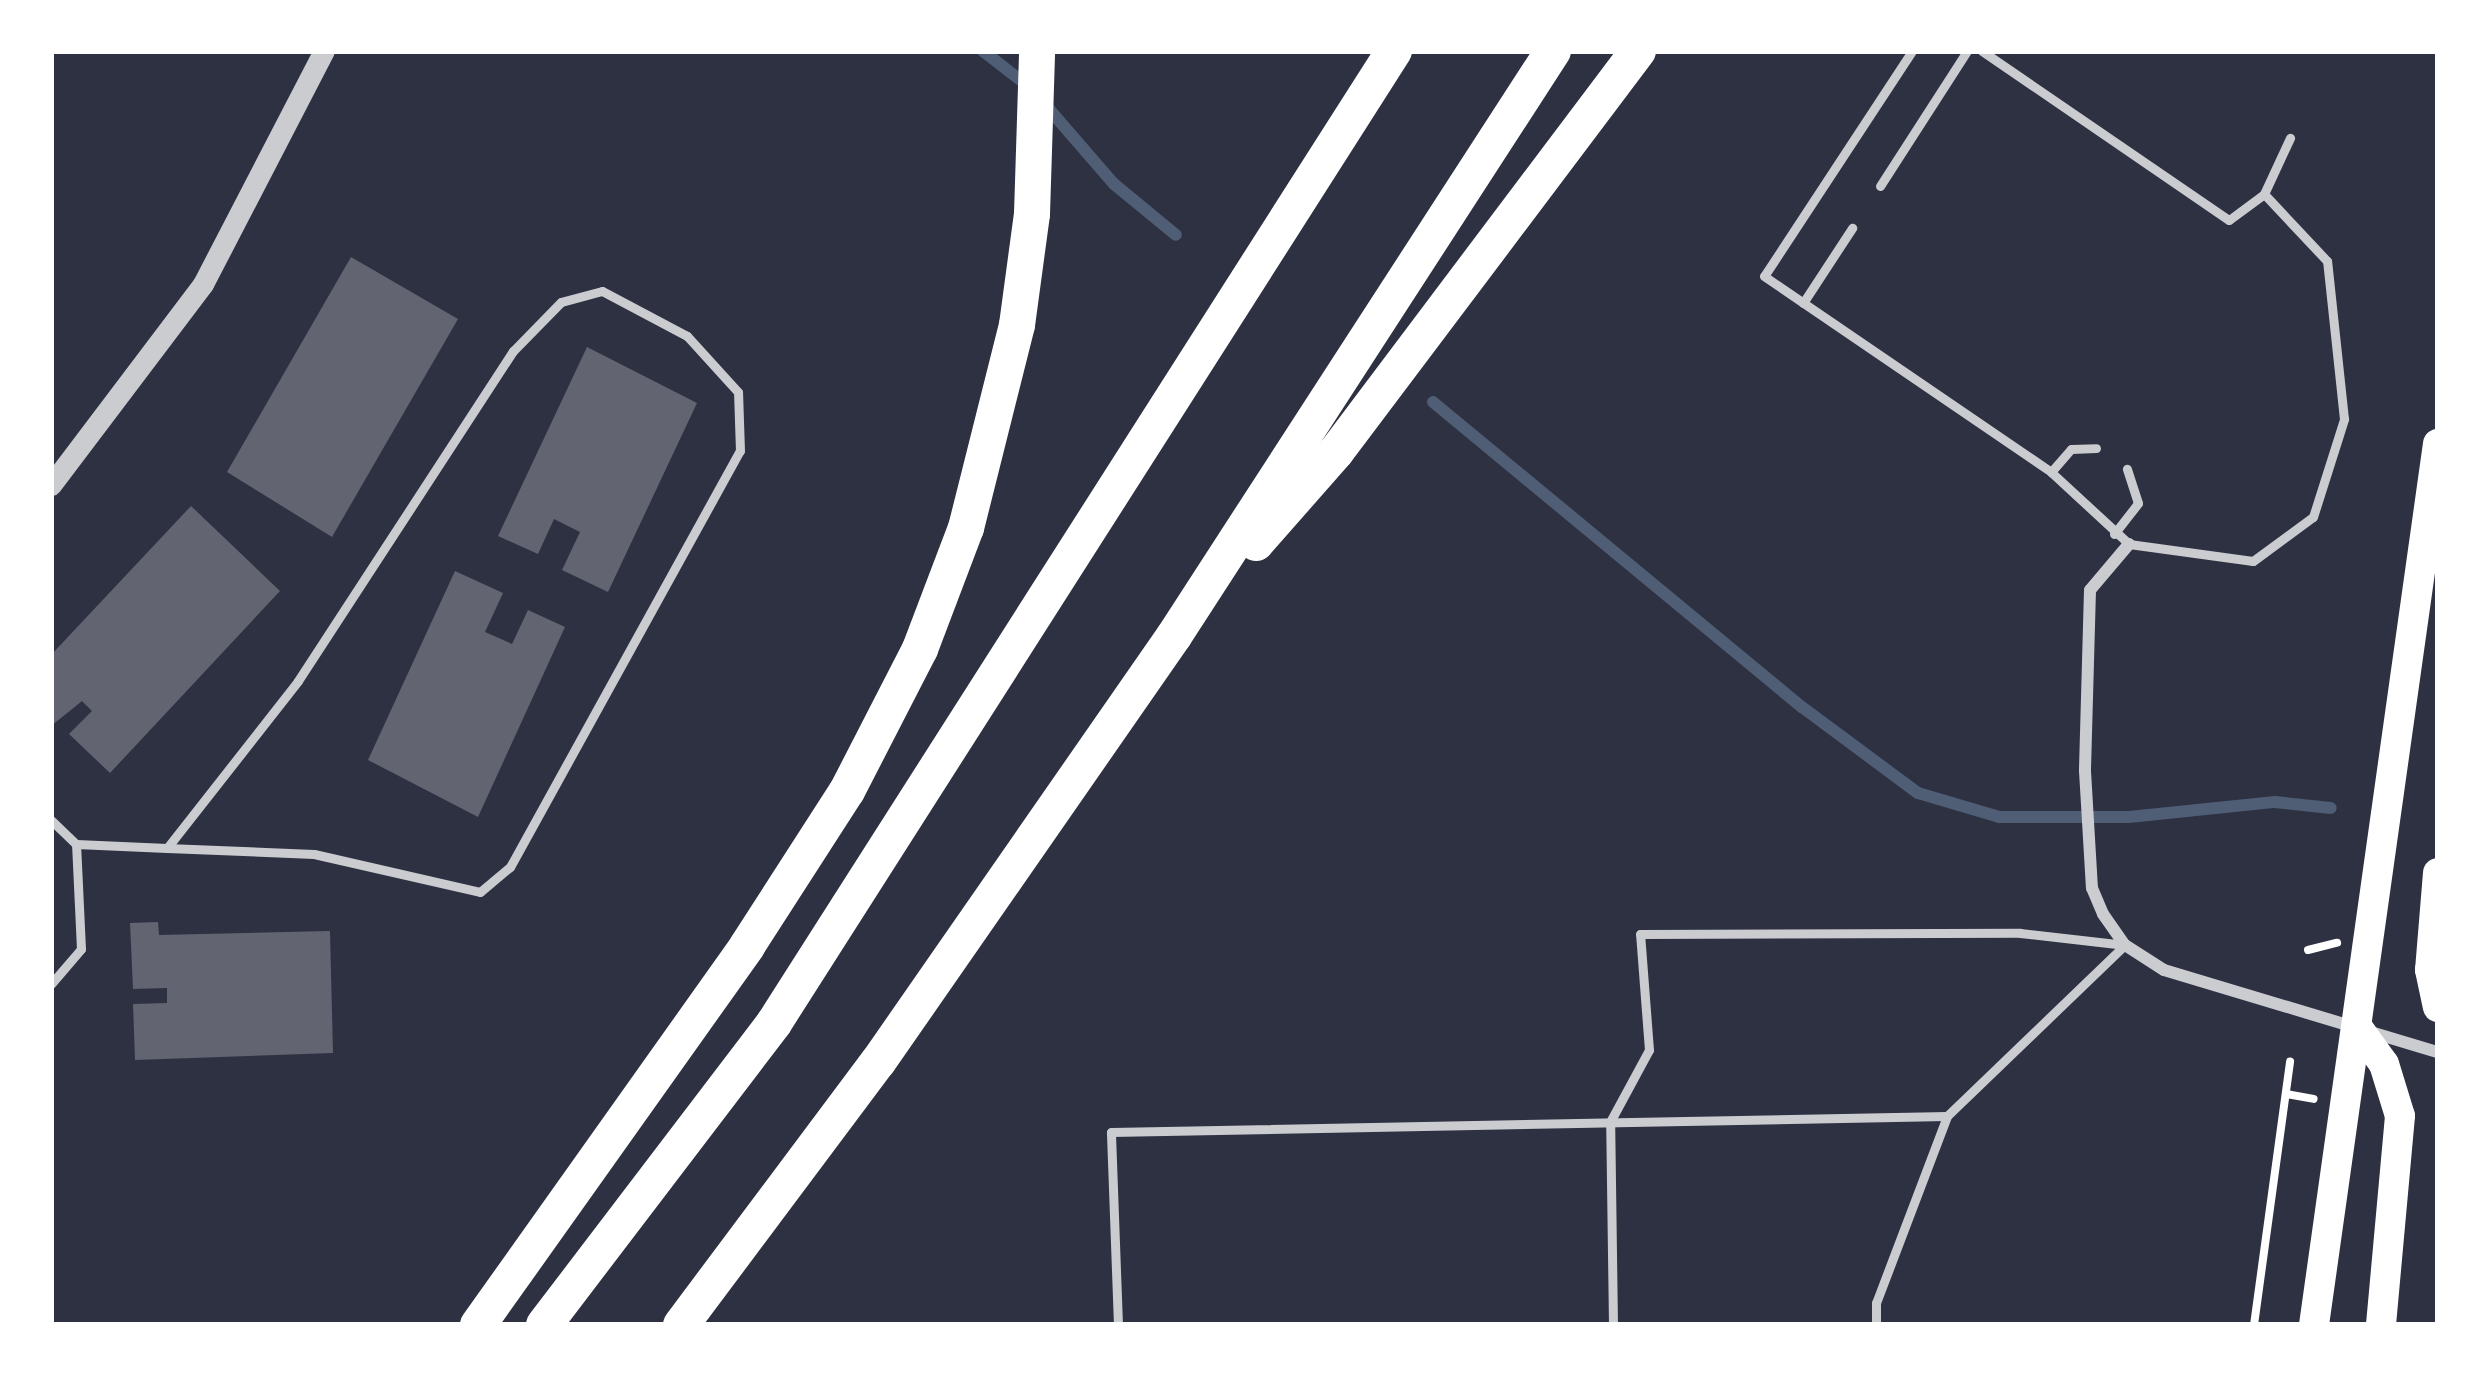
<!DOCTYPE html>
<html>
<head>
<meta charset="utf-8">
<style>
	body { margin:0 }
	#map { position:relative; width:2489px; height:1376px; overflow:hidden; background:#2d3142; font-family:Figtree,sans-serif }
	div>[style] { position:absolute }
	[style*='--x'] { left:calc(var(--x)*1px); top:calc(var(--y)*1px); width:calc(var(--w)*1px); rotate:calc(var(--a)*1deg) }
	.stream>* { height:12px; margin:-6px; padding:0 6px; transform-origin:6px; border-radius:6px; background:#4f5d75 }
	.building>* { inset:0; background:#626471 }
	.path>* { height:8px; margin:-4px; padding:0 4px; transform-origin:4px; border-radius:4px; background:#fff }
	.service>* { height:9px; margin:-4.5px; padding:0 4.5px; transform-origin:4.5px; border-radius:4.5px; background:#caccd0 }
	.minor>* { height:12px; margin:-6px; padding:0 6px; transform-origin:6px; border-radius:6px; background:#caccd0 }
	.tertiary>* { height:21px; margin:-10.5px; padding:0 10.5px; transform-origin:10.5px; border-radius:10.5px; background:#caccd0 }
	.primary>* { height:30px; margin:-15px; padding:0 15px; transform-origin:15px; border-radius:15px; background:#fff }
	.motorway>* { height:36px; margin:-18px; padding:0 18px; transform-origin:18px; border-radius:18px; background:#fff }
	span { translate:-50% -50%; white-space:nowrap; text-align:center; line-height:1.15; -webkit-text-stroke:12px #fff; paint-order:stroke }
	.frame { position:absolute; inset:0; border:54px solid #fff; pointer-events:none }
</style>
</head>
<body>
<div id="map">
	<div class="stream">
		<div style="--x:983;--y:51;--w:57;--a:37.9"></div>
		<div style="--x:1042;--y:101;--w:110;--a:49.1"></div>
		<div style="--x:1114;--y:184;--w:80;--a:39.4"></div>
		<div style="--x:1433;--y:402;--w:479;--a:39.6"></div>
		<div style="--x:1802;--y:707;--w:144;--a:36.6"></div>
		<div style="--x:1918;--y:793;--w:84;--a:16.5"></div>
		<div style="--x:1999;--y:817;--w:130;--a:0"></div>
		<div style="--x:2129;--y:817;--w:147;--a:-5.9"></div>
		<div style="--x:2275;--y:802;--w:56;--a:6.1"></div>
	</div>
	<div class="building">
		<div style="clip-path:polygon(351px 257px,458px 319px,332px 537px,227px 472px)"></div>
		<div style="clip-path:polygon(587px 347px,697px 403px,608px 592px,562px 570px,580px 532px,554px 519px,538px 554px,498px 536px)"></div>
		<div style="clip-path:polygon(191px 506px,280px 591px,110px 773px,69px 734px,92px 711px,82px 701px,51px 726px,51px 655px)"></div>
		<div style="clip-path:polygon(455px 571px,503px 593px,485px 632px,512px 644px,528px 610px,565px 627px,478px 817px,368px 760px)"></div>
		<div style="clip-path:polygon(158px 922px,159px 935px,330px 931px,333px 1053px,135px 1060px,133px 1004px,167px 1003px,167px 988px,133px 989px,130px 923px)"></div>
	</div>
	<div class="path">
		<div style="--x:2308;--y:950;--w:30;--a:-14"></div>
		<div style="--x:2286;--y:1094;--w:28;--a:10"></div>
		<div style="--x:2254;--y:1325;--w:266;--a:-82.2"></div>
	</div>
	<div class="service">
		<div style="--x:1912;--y:51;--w:269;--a:123.3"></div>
		<div style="--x:1764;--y:276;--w:348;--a:34.3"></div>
		<div style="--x:2051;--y:472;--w:106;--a:42.7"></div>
		<div style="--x:2129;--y:544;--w:125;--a:7.8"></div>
		<div style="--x:2253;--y:561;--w:74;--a:-36.3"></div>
		<div style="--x:2313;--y:517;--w:103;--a:-72.4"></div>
		<div style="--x:2344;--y:419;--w:159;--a:-96.1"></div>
		<div style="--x:2327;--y:261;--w:92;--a:-133.2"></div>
		<div style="--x:2264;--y:194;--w:62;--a:-65.1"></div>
		<div style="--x:1982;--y:51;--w:299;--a:34.4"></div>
		<div style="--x:2229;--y:220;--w:44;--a:-36.6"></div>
		<div style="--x:1880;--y:186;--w:161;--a:-57.2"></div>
		<div style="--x:1803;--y:303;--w:90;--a:-56.8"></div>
		<div style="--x:2051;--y:472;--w:30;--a:-49"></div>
		<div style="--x:2071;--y:449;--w:25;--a:-2"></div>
		<div style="--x:2114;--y:534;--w:39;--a:-52"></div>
		<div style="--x:2138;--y:503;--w:36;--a:-108"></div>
		<div style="--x:51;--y:820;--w:35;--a:44"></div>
		<div style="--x:76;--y:844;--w:91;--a:2.5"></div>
		<div style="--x:167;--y:848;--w:147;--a:2.3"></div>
		<div style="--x:314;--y:854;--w:170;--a:12.9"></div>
		<div style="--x:480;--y:892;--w:39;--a:-40"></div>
		<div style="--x:510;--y:867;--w:475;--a:-61.1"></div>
		<div style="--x:740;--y:451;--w:59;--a:-91.9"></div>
		<div style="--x:738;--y:392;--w:76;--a:-132.3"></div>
		<div style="--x:687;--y:336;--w:96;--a:-152.1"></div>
		<div style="--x:602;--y:291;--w:42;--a:165"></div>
		<div style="--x:561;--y:302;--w:69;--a:134.4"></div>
		<div style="--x:513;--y:351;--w:394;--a:123.1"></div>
		<div style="--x:298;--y:681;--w:212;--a:128.1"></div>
		<div style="--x:51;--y:984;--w:46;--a:-49.4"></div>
		<div style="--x:81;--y:949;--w:105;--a:-92.7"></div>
		<div style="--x:1118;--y:1325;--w:193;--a:-92.1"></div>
		<div style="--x:1111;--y:1132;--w:836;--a:-1.1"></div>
		<div style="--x:1947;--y:1116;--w:247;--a:-43.9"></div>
		<div style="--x:1613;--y:1325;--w:203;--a:-90.8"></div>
		<div style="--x:1610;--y:1122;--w:82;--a:-61.6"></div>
		<div style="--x:1649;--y:1050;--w:116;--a:-94.4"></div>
		<div style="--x:1640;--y:934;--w:380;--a:-0.2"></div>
		<div style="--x:2020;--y:933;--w:106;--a:6.5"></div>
		<div style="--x:1876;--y:1325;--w:22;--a:-90"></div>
		<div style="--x:1876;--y:1303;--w:200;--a:-69.2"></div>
	</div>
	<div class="minor">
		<div style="--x:2129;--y:544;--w:60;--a:130.3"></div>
		<div style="--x:2090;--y:590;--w:181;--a:91.6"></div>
		<div style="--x:2085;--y:771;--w:117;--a:86.6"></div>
		<div style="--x:2092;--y:888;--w:28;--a:67"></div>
		<div style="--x:2103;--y:914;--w:38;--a:55"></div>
		<div style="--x:2125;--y:945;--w:46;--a:32.7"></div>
		<div style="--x:2164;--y:970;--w:286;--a:16.7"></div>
	</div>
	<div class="tertiary">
		<div style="--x:51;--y:485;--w:252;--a:-52.9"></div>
		<div style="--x:203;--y:284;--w:263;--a:-62.6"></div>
	</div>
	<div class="primary">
		<div style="--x:2438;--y:873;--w:97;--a:94.7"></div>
		<div style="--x:2430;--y:970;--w:38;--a:78"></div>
		<div style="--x:2358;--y:1028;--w:44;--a:54.2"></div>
		<div style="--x:2384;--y:1064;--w:54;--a:72.9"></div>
		<div style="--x:2400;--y:1116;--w:210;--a:95.2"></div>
		<div style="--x:2314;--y:1325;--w:890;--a:-81.99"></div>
	</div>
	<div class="motorway">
		<div style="--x:1256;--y:543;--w:121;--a:-48.7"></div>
		<div style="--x:1336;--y:452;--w:502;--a:-53.02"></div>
		<div style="--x:478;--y:1325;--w:465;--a:-54.6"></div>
		<div style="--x:747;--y:946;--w:184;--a:-57.2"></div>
		<div style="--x:847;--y:791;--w:160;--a:-62.8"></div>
		<div style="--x:920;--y:649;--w:129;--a:-69.2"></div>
		<div style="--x:966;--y:528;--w:209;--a:-75.9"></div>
		<div style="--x:1017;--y:325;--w:112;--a:-82.3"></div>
		<div style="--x:1032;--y:214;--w:163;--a:-88.2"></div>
		<div style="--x:544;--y:1325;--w:380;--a:-52.7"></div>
		<div style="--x:774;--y:1023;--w:1153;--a:-57.47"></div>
		<div style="--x:681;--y:1325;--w:329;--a:-53.2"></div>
		<div style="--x:878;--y:1062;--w:519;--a:-55.21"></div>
		<div style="--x:1174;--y:636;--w:697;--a:-57.06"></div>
	</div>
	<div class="frame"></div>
</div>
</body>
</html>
